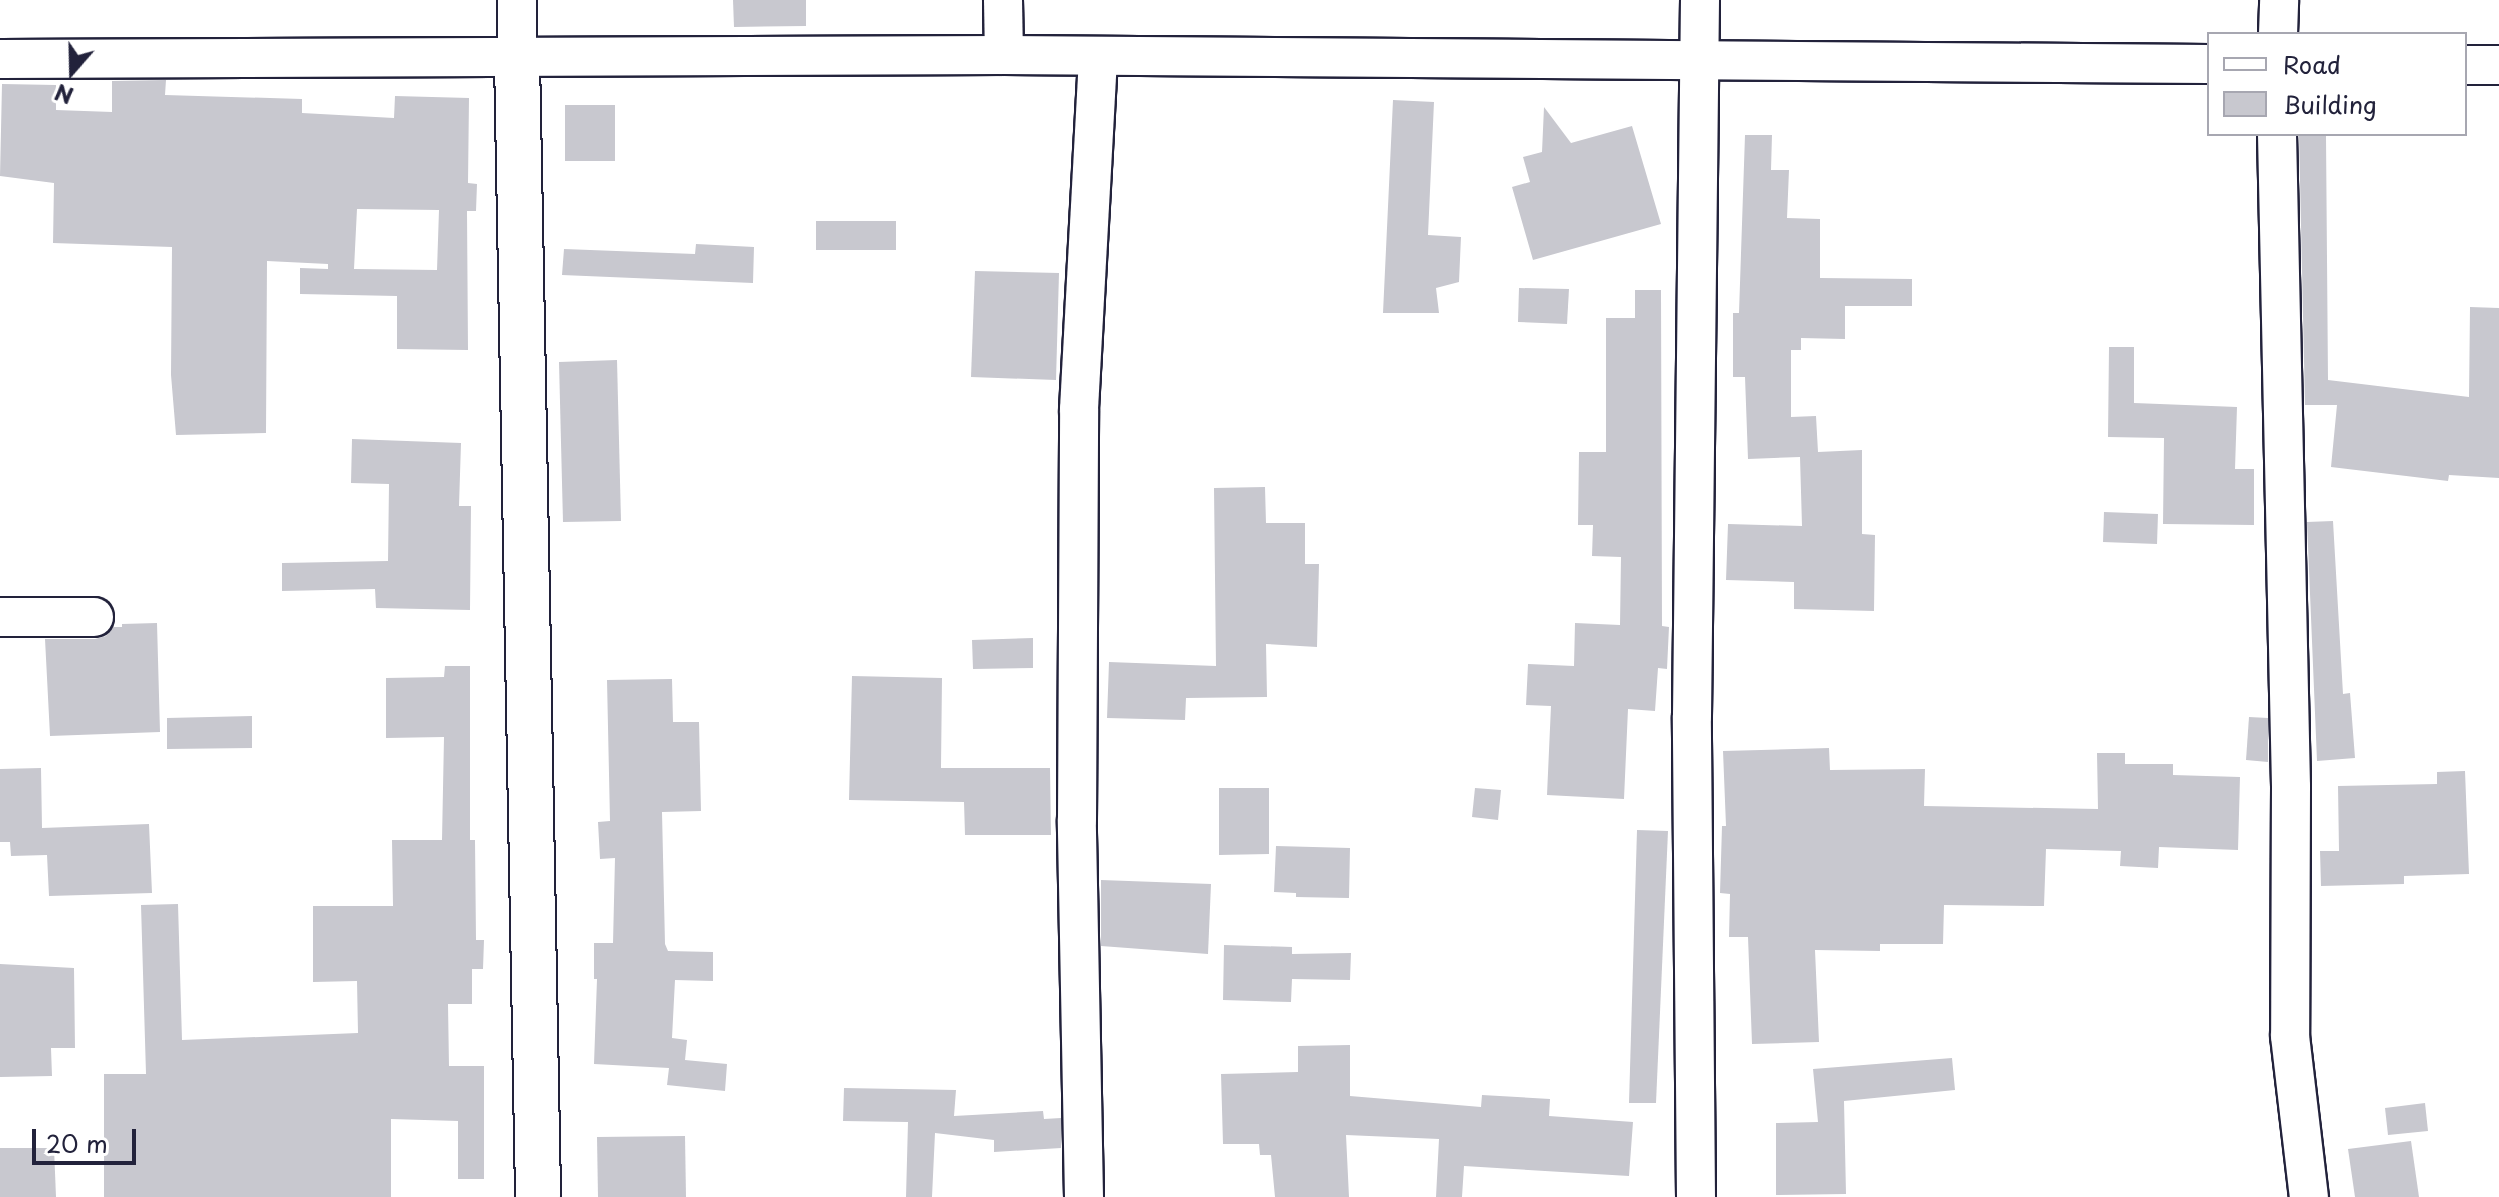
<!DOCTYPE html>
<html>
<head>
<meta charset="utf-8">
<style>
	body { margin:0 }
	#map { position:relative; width:2499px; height:1197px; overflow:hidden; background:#fff; font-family:"Playpen Sans",sans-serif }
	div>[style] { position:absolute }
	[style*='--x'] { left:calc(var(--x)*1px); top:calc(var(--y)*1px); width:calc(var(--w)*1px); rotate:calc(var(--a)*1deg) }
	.building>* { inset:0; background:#c8c8cf }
	.roads { filter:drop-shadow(2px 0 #22223b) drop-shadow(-2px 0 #22223b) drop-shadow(0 2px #22223b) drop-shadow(0 -2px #22223b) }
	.minor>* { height:38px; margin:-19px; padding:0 19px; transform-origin:19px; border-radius:19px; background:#fff }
	.secondary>* { height:44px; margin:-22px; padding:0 22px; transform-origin:22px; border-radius:22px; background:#fff }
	span { translate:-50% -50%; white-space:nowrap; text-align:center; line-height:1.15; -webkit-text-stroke:8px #fff; paint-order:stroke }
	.legend { position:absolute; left:2207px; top:32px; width:260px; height:104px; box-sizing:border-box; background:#fff; border:2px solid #a7a7b1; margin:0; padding:10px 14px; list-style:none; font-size:24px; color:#22223b }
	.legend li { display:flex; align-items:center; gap:16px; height:40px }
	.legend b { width:40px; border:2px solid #a7a7b1 }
	.north { position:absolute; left:32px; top:32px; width:80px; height:80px; -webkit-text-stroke:6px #fff; paint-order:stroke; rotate:200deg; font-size:22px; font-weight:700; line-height:32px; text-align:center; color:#22223b }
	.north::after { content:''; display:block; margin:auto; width:28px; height:36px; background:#22223b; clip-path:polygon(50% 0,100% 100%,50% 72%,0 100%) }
	.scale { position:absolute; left:32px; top:1129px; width:104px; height:36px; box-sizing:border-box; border:4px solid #22223b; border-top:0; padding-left:10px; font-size:24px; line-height:28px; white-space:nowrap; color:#22223b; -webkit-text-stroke:6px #fff; paint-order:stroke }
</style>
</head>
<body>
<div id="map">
	<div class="building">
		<div style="clip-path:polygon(733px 0,806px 0,806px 26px,734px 27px)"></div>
		<div style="clip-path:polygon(evenodd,166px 80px,165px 95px,302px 99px,302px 113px,394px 118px,395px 96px,469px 98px,468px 183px,477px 184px,476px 211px,467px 211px,468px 350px,397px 349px,397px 296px,300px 294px,300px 268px,328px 269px,328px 264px,267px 261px,266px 433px,176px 435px,171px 375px,172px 247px,53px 243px,54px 183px,0 176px,2px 84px,56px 85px,56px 110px,112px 112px,112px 81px,166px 80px,357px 209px,439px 210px,437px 270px,354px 269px,357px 209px)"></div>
		<div style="clip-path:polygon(1393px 100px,1434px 102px,1428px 235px,1461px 237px,1459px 282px,1436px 288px,1439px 313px,1383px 313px)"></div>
		<div style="clip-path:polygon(565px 105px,615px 105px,615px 161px,565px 161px)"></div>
		<div style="clip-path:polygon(1544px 107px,1571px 143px,1632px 126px,1661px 224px,1533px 260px,1512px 187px,1530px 182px,1523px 157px,1542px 152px)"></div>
		<div style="clip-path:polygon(1745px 135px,1772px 135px,1771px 170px,1789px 170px,1787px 218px,1820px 219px,1820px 278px,1912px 279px,1912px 306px,1845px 306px,1845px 339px,1801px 338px,1801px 350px,1791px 350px,1791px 417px,1816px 416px,1818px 452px,1862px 450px,1862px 534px,1875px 535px,1874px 611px,1794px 609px,1794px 582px,1726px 580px,1728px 524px,1802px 526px,1800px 457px,1748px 459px,1745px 377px,1733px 377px,1733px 313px,1739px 313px)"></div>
		<div style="clip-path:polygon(2299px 136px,2326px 136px,2328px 380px,2469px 397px,2470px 307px,2499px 308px,2499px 478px,2449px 475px,2448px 481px,2331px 467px,2337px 405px,2305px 405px)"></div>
		<div style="clip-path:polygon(816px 221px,896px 221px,896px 250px,816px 250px)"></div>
		<div style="clip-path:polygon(696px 244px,754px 247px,753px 283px,562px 275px,564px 249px,695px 254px)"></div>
		<div style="clip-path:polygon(975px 271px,1059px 273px,1056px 380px,971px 377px)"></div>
		<div style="clip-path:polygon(1519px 288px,1569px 289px,1567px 324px,1518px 322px)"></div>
		<div style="clip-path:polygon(1635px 290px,1661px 290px,1662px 626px,1669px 627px,1667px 669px,1658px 668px,1655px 711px,1628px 709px,1624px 799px,1547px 795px,1551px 706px,1526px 705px,1528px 664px,1574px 666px,1575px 623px,1620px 625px,1621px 557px,1592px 556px,1593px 525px,1578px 525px,1579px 452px,1606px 452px,1606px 318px,1635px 318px)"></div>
		<div style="clip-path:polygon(2109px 347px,2134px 347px,2134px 403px,2237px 407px,2235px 469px,2254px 469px,2254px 525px,2163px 524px,2164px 438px,2108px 437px)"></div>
		<div style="clip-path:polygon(617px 360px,621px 521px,563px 522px,559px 362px)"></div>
		<div style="clip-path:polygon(352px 439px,461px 443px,459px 506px,471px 506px,470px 610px,376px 608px,375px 589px,282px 591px,282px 563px,388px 561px,389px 484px,351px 483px)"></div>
		<div style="clip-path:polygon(1265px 487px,1266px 523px,1305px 523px,1305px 564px,1319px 564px,1317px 647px,1266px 644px,1267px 697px,1186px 698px,1185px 720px,1107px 718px,1109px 662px,1216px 666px,1214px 488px)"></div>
		<div style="clip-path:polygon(2104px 512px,2158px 514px,2157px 544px,2103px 542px)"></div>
		<div style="clip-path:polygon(2333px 521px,2343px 694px,2350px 693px,2355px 758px,2317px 761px,2307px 522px)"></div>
		<div style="clip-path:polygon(157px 623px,160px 732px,50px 736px,45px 639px,95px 639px,106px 636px,113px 627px,122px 627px,122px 624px)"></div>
		<div style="clip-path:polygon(1033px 638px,1033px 668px,973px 669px,972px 640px)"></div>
		<div style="clip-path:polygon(445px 666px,470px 666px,470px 840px,475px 840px,476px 940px,484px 940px,483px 969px,472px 969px,472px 1004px,448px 1004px,449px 1066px,484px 1066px,484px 1179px,458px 1179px,458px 1121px,391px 1119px,391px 1197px,104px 1197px,104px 1074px,146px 1074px,141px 905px,178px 904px,182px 1040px,358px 1033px,357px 981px,313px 982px,313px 906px,393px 906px,392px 840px,442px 840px,444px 737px,386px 738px,386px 678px,444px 677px)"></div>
		<div style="clip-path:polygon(852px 676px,942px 678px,941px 768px,1050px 768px,1051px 835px,965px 835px,964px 802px,849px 800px)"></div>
		<div style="clip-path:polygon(672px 679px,673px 722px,699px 722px,701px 811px,662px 812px,665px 944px,668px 951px,713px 952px,713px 981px,675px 980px,672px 1038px,687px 1040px,685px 1060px,727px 1064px,725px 1091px,667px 1085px,669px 1068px,594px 1064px,597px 979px,594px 979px,594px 943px,613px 943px,615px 858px,600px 859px,598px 822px,610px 821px,607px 680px)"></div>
		<div style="clip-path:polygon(252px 716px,252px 748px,167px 749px,167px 718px)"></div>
		<div style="clip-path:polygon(2249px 717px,2268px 718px,2268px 762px,2246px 760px)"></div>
		<div style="clip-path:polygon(1829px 748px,1830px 770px,1925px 769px,1924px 806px,2098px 809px,2097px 753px,2125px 753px,2125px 764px,2173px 764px,2173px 775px,2240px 777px,2238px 850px,2159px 847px,2158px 868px,2120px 866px,2121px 851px,2046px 849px,2044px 906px,1944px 905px,1943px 944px,1880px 944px,1880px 951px,1815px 950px,1819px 1042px,1752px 1044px,1748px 937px,1729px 937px,1730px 894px,1720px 893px,1722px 826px,1726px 826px,1723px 751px)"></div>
		<div style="clip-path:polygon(41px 768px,42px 828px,149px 824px,152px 893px,49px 896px,47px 855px,11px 856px,10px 842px,0 842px,0 769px)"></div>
		<div style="clip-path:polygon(2465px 771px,2469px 874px,2404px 876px,2404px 884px,2321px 886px,2320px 851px,2339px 851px,2338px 786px,2437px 784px,2437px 772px)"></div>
		<div style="clip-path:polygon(1219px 788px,1269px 788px,1269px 854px,1219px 855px)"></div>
		<div style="clip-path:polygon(1475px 788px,1501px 790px,1498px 820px,1472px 817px)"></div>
		<div style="clip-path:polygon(1637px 830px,1668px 831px,1656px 1103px,1629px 1103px)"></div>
		<div style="clip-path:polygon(1276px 846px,1350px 848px,1349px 898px,1296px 897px,1296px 893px,1274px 892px)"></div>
		<div style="clip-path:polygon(1101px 880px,1211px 884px,1208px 954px,1101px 946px)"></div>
		<div style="clip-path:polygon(1224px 945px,1292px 947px,1292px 954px,1351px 953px,1350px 980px,1292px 979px,1291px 1002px,1223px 1000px)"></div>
		<div style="clip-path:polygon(0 964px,74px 968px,75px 1048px,51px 1048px,52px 1076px,0 1077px)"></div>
		<div style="clip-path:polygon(1350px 1045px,1350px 1096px,1481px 1107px,1482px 1095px,1550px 1099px,1549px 1116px,1633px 1122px,1629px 1176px,1464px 1166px,1462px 1197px,1436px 1197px,1439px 1139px,1346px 1135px,1349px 1197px,1275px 1197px,1271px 1155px,1260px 1155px,1259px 1144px,1223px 1144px,1221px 1074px,1298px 1072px,1298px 1046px)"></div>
		<div style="clip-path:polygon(1952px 1058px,1955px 1090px,1844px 1101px,1846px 1194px,1776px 1195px,1776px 1123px,1818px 1122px,1813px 1069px)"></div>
		<div style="clip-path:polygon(844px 1088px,956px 1090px,954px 1116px,1043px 1111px,1044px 1119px,1061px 1118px,1061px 1148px,994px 1152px,994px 1140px,935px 1133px,932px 1197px,906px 1197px,908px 1122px,843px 1121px)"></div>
		<div style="clip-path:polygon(2425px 1103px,2428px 1131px,2388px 1135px,2385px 1108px)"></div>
		<div style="clip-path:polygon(685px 1136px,686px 1197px,598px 1197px,597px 1137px)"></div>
		<div style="clip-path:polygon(2411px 1141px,2419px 1197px,2355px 1197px,2348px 1149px)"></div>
		<div style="clip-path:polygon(0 1148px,54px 1148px,56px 1197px,0 1197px)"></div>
	</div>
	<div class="roads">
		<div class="minor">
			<div style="--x:1003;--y:0;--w:55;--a:89"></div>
			<div style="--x:2278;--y:34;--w:34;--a:-88"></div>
			<div style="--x:517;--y:58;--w:58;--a:-90"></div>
			<div style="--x:0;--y:59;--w:1004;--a:-0.23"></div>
			<div style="--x:1004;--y:55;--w:1205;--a:0.43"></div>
			<div style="--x:2465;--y:65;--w:34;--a:0"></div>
			<div style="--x:2277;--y:134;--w:653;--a:88.77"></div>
			<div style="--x:2291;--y:787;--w:249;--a:90.2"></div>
			<div style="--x:2290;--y:1036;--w:162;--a:83.3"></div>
			<div style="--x:0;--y:617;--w:94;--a:0"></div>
			<div style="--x:1084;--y:1197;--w:377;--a:-91.1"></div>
			<div style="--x:1077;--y:820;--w:411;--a:-89.7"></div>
			<div style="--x:1079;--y:409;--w:352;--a:-86.9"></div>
			<div style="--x:1696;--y:1197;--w:481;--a:-90.5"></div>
			<div style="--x:1692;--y:716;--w:716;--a:-89.36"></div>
		</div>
		<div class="secondary">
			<div style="--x:517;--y:58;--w:1139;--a:88.94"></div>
		</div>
	</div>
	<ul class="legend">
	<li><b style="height:10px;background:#fff"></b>Road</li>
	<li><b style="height:22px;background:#c8c8cf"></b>Building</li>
	</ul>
	<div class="north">N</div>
	<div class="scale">20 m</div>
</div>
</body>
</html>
